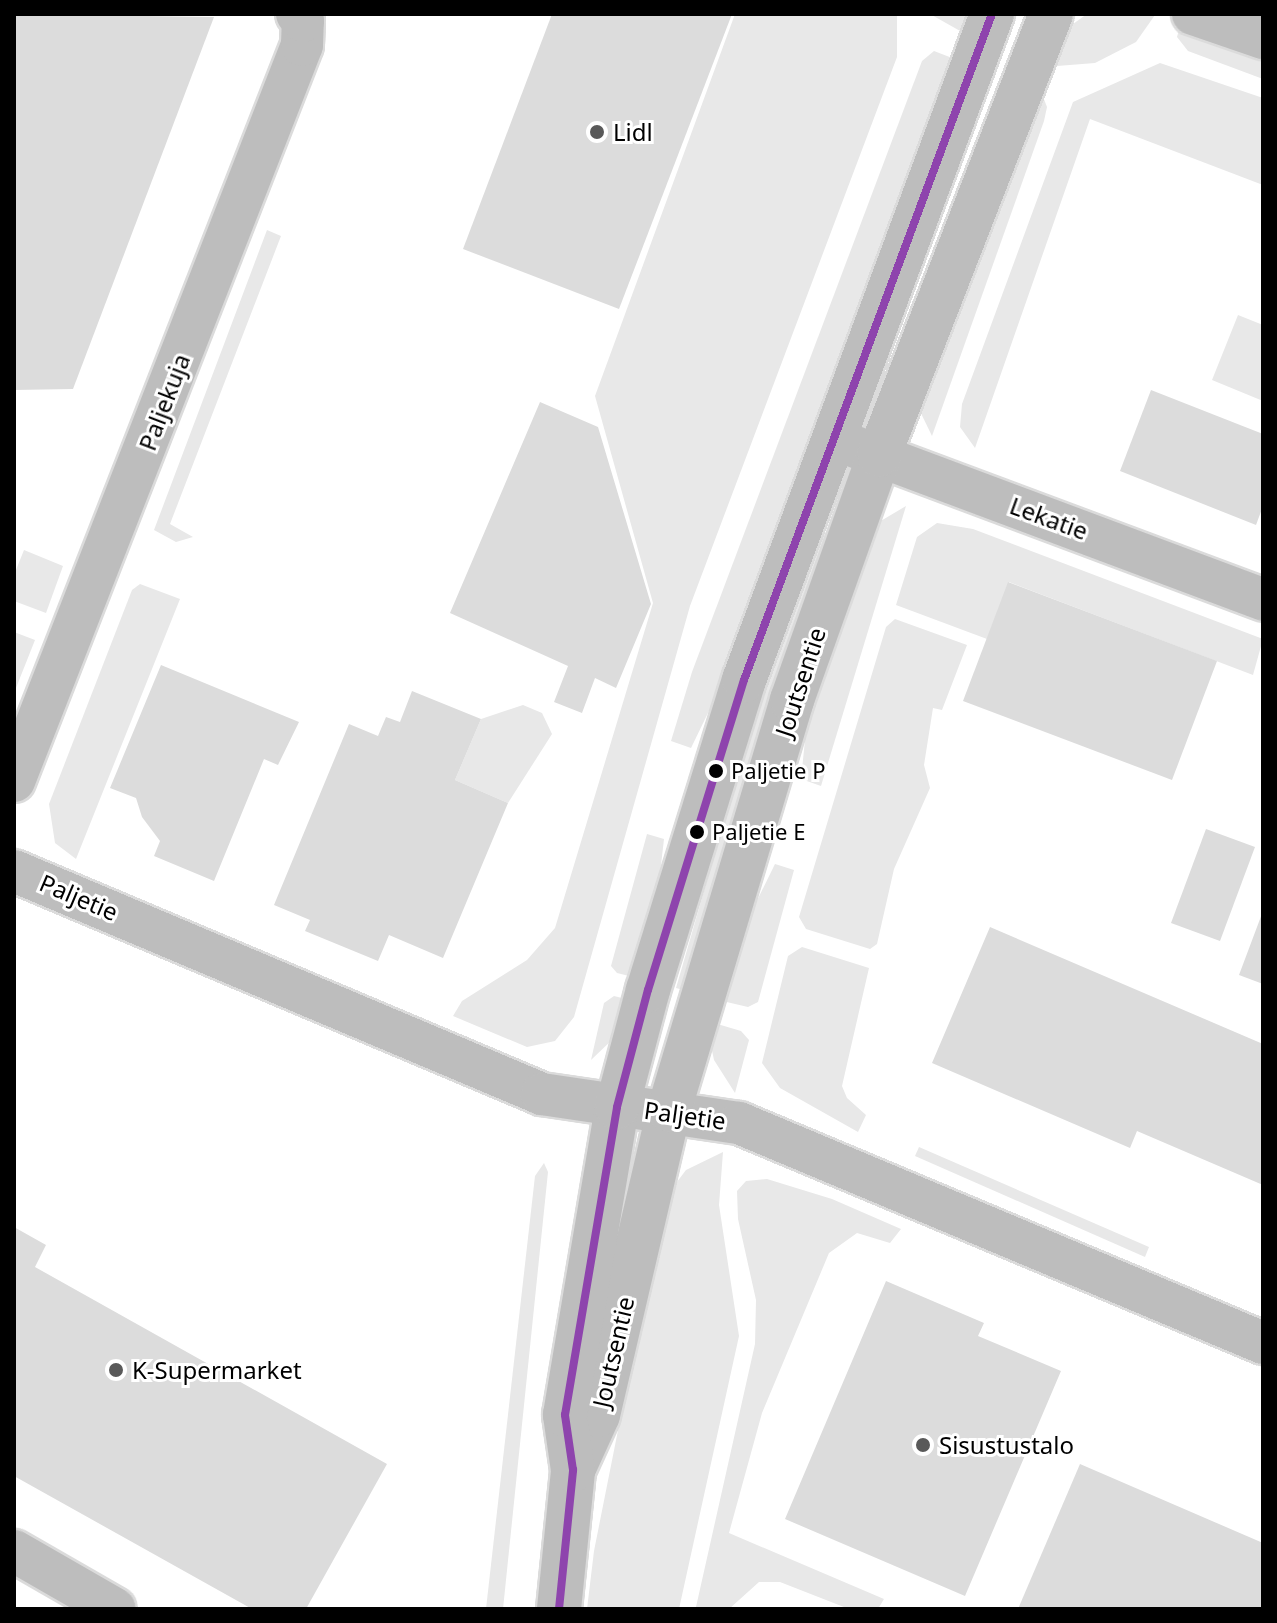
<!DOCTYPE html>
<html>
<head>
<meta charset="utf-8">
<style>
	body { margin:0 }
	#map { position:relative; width:1277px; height:1623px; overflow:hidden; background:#fff; font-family:"Noto Sans",sans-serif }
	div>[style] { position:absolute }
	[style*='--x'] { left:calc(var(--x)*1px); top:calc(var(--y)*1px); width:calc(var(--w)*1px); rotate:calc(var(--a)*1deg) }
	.green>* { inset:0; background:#e8e8e8 }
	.building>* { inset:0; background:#dcdcdc }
	.roads { filter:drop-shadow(2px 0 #dbdbdb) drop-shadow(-2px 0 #dbdbdb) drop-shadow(0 2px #dbdbdb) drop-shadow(0 -2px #dbdbdb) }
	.minor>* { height:42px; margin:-21px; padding:0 21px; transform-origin:21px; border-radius:21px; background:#bdbdbd }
	.major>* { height:44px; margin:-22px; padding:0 22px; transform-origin:22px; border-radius:22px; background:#bdbdbd }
	.bus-1>* { height:8px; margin:-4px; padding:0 4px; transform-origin:4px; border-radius:4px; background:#8e44ad }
	.dots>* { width:22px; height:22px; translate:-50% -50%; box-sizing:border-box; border:4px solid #fff; border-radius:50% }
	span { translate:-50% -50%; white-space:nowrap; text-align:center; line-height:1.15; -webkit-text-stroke:6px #fff; paint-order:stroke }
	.bus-label { font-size:22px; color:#000 }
	.left { translate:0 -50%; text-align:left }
	.poi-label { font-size:24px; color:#000 }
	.street-label { font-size:24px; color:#000 }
	.frame { position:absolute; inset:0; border:16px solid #000; pointer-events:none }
</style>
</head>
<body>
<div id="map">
	<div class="green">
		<div style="clip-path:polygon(735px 14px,897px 14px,897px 57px,690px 606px,574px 1017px,555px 1041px,527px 1047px,453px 1016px,462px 1001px,527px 960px,555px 928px,653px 603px,595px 396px)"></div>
		<div style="clip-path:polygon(930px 14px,975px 14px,969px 36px)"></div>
		<div style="clip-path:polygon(1087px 14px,1150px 14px,1155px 15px,1136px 42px,1095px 63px,1057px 66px,1044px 60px,1066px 29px)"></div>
		<div style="clip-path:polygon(1180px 26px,1263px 57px,1263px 79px,1188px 51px,1177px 37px)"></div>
		<div style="clip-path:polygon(934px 51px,960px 61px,738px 651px,691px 748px,671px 741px,692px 672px,922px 61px)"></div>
		<div style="clip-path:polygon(1160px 63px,1263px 98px,1263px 185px,1090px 119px,975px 448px,960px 427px,962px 404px,1073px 102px)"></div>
		<div style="clip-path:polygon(1040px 89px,1047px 107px,1044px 121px,932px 436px,915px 401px)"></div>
		<div style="clip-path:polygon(267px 230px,281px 236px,170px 524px,193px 537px,176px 542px,154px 530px)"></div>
		<div style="clip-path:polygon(1238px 315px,1263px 325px,1263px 401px,1212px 380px)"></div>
		<div style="clip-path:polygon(906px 506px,821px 786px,801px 779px,809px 702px,872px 533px,879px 522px)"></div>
		<div style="clip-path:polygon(937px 523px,973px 529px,1263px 639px,1253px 675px,1009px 582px,987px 639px,896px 605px,917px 537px)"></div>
		<div style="clip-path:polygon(833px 532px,691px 992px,676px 988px,750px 732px,760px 672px,822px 533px)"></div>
		<div style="clip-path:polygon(24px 550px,63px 566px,46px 613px,14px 601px,14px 575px)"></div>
		<div style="clip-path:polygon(140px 584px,180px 599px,76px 859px,55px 843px,49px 804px,132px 590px)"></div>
		<div style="clip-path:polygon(895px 619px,967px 645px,942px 710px,933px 708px,924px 765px,930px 788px,894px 869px,877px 944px,870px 949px,806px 929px,799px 917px,886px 627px)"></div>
		<div style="clip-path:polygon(14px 632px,35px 640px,14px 693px)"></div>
		<div style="clip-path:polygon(523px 705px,542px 713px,552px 734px,508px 803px,455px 780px,481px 719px)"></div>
		<div style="clip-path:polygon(647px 834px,664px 839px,655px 917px,637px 978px,617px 973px,611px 966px)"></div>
		<div style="clip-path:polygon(775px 864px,794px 870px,758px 1002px,748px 1007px,718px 1000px,741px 933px)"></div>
		<div style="clip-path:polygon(802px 947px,869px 968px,842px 1086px,847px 1098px,866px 1115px,858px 1132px,780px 1088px,762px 1063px,788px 956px)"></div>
		<div style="clip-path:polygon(614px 996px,630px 1000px,614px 1038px,591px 1060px,604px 1003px)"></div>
		<div style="clip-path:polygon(714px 1023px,741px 1031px,749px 1040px,735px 1093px,714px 1060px,710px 1041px)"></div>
		<div style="clip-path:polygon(919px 1147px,1149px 1247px,1145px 1257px,915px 1156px)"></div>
		<div style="clip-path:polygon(723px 1152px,719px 1205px,739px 1336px,679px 1609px,587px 1609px,594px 1551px,664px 1199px,686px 1170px)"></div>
		<div style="clip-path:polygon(544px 1163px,548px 1172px,503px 1609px,486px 1609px,535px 1176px)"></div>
		<div style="clip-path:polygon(767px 1179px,832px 1199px,901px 1229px,890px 1243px,857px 1233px,829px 1253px,762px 1413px,729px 1533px,884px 1599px,878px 1609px,849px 1609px,780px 1582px,759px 1582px,729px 1609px,696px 1607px,755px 1344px,756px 1300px,738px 1219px,737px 1191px,746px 1181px)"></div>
	</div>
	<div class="building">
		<div style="clip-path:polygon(14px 14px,214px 17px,73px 389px,14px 390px)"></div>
		<div style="clip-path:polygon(552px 14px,732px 14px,619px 309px,463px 249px)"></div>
		<div style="clip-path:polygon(1151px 390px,1263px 434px,1263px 506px,1256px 525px,1120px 471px)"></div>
		<div style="clip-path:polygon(540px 402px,598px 427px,651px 604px,616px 688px,595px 678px,582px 713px,554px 702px,568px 666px,450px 613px)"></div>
		<div style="clip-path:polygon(1008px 582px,1217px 661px,1172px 780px,963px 701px)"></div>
		<div style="clip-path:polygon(161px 665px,299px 722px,278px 765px,264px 759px,214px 881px,154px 856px,160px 841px,142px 817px,136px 798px,110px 788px)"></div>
		<div style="clip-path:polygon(412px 691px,481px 719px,455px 780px,508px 803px,443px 958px,389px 935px,378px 961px,305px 931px,310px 920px,274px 905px,349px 724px,378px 736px,386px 717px,400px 722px)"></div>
		<div style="clip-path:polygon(1206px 829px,1255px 847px,1220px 941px,1171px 923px)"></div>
		<div style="clip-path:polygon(1263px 911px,1263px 984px,1239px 975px)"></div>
		<div style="clip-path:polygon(990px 927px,1263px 1044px,1263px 1185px,1137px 1131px,1130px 1148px,932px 1063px)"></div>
		<div style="clip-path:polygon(14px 1227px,46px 1245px,35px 1267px,387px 1464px,306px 1609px,252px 1609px,14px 1476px)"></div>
		<div style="clip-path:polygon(886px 1281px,984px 1323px,978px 1336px,1061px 1371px,965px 1596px,785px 1519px)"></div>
		<div style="clip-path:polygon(1080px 1464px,1263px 1543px,1263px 1609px,1018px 1609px)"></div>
	</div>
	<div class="roads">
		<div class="minor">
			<div style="--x:1193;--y:14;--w:74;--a:18.9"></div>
			<div style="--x:834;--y:439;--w:458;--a:20.5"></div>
			<div style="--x:14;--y:781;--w:790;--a:-68.63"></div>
			<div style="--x:302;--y:45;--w:24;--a:-88"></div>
			<div style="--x:303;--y:21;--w:9;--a:-131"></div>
			<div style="--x:14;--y:871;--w:573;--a:22.9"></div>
			<div style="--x:542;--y:1094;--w:199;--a:8.4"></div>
			<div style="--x:739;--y:1123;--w:568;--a:22.77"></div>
			<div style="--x:14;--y:1551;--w:116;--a:29.9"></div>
		</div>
		<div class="major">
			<div style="--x:573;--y:1470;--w:60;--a:-65.6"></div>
			<div style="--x:598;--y:1415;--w:313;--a:-76.9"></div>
			<div style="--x:669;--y:1110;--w:428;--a:-73.3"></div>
			<div style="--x:792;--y:700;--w:260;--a:-70.4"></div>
			<div style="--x:879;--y:455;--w:473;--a:-68.7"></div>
			<div style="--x:559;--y:1609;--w:140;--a:-84.2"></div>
			<div style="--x:573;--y:1470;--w:56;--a:-98.3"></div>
			<div style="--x:565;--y:1415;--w:312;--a:-80.4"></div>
			<div style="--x:617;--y:1107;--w:121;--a:-75.2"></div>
			<div style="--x:648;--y:990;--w:325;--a:-72.8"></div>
			<div style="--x:744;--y:680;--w:711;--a:-69.58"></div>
		</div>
	</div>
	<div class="bus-1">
		<div style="--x:559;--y:1609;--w:140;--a:-84.2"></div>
		<div style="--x:573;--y:1470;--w:56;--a:-98.3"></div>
		<div style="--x:565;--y:1415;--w:312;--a:-80.4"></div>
		<div style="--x:617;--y:1107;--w:121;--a:-75.2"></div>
		<div style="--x:648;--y:990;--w:325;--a:-72.8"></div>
		<div style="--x:744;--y:680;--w:711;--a:-69.58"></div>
	</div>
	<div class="dots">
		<div style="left:597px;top:132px;background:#595959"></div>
		<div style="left:716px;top:771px;background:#000"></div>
		<div style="left:697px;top:832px;background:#000"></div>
		<div style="left:116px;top:1370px;background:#595959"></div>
		<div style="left:923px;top:1445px;background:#595959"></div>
	</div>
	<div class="bus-label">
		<span class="left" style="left:731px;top:771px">Paljetie P</span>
		<span class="left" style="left:712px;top:832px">Paljetie E</span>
	</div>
	<div class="poi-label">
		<span class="left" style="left:613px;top:132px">Lidl</span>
		<span class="left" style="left:132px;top:1370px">K-Supermarket</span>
		<span class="left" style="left:939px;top:1445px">Sisustustalo</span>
	</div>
	<div class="street-label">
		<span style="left:164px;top:402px;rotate:-69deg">Paljekuja</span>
		<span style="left:1049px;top:518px;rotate:20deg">Lekatie</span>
		<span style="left:800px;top:682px;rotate:-72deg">Joutsentie</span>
		<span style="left:79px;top:897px;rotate:23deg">Paljetie</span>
		<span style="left:685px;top:1115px;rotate:8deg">Paljetie</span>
		<span style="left:613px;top:1352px;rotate:-77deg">Joutsentie</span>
	</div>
	<div class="frame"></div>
</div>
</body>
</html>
